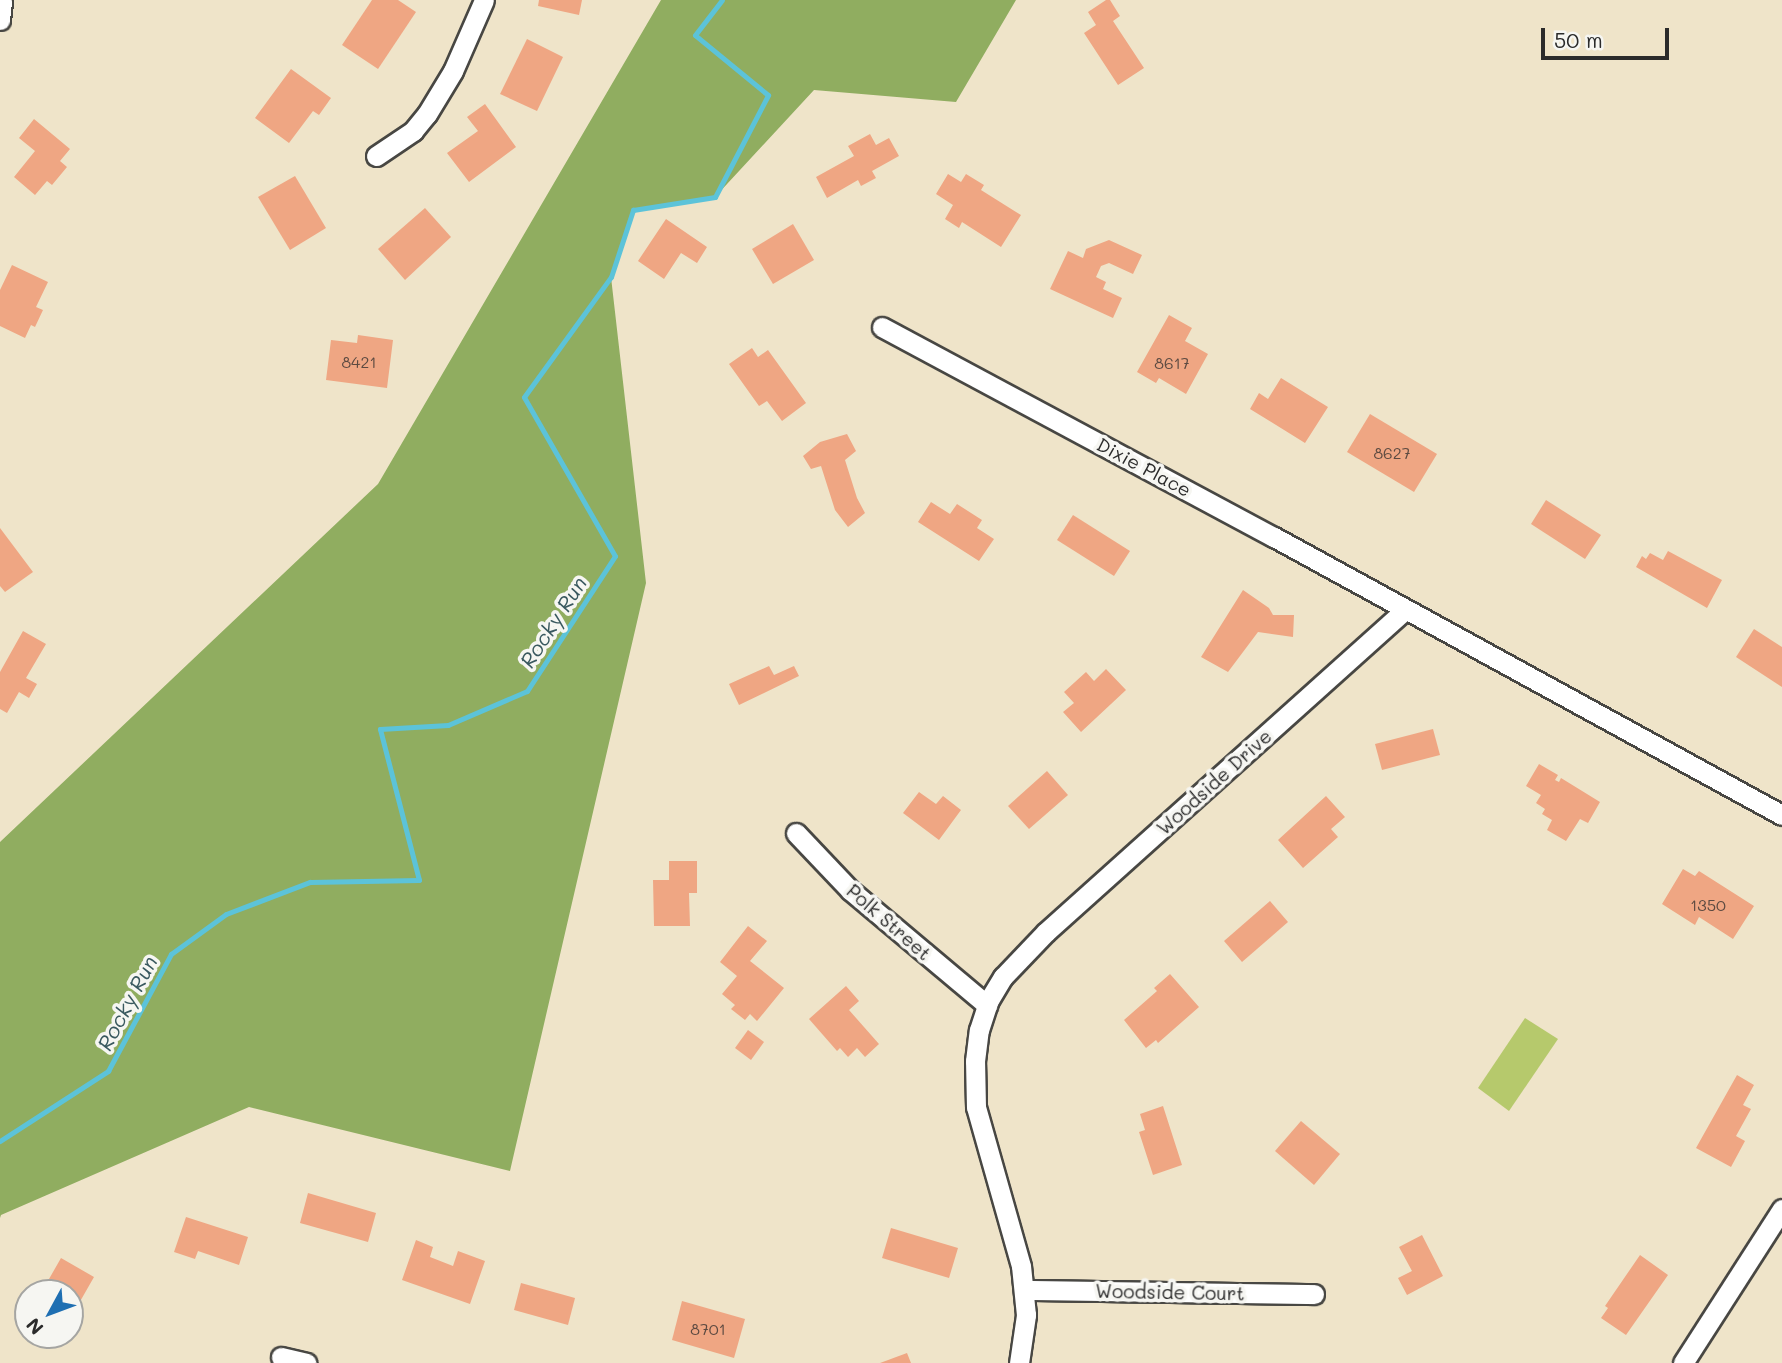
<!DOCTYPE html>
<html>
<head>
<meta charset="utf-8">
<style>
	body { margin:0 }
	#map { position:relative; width:1782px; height:1363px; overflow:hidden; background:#efe4c9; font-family:Mali,sans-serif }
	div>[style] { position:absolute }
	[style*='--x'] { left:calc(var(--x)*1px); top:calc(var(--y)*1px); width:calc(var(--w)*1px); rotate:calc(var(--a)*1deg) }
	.green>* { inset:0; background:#b6c96c }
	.forest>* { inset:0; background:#90ad60 }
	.stream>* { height:5px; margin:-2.5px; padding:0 2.5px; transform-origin:2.5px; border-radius:2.5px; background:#5cc3d9 }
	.building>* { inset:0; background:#efa683 }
	.roads { filter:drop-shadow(2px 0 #484743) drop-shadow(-2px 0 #484743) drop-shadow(0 2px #484743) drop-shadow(0 -2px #484743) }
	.street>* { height:19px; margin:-9.5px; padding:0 9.5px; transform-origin:9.5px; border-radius:9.5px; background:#fff }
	span { translate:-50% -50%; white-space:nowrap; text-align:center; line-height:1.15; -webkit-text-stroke:7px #f6f6f2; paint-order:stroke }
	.number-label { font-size:16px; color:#5c4a41 }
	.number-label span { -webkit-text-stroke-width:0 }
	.street-label { font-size:19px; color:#2b2b2b }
	.water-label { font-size:21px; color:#3a595f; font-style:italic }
	.north { position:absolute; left:14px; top:1279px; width:70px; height:70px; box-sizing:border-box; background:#f6f6f2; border:2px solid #a5a5a2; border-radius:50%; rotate:229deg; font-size:19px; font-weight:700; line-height:28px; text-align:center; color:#2b2b2b }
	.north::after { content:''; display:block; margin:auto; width:24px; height:32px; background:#1f6fb2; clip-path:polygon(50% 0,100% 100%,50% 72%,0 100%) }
	.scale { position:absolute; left:1541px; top:28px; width:128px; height:32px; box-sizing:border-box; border:4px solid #2b2b2b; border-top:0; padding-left:9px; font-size:21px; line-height:24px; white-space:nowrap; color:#2b2b2b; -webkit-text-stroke:5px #f6f6f2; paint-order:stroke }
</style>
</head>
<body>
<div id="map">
	<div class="green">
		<div style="clip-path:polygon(1525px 1018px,1558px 1039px,1509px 1111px,1478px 1088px)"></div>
	</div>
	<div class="forest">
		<div style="clip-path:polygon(661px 0,1016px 0,956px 102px,814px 90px,715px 197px,633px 210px,611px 277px,646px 583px,510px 1171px,249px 1107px,1px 1215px,0 1218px,0 842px,378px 484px)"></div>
	</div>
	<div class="stream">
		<div style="--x:0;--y:1141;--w:129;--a:-32.9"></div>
		<div style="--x:108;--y:1071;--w:133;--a:-61.7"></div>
		<div style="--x:171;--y:954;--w:68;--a:-36"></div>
		<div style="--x:226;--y:914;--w:90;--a:-20.9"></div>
		<div style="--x:310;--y:882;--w:109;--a:-1.1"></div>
		<div style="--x:419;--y:880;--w:156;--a:-104.5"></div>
		<div style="--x:380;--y:729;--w:68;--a:-3.4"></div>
		<div style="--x:448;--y:725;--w:86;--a:-23.3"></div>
		<div style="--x:527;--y:691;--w:161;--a:-56.9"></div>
		<div style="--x:615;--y:556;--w:183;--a:-119.8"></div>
		<div style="--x:524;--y:397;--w:148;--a:-54.1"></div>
		<div style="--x:611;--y:277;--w:71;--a:-71.8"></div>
		<div style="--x:633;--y:210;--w:83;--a:-9"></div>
		<div style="--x:715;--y:197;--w:115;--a:-62.5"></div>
		<div style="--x:768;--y:95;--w:94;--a:-140.6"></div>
		<div style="--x:695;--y:35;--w:44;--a:-52.4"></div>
	</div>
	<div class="building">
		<div style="clip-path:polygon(372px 0,398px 0,416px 12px,378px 69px,342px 45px)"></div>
		<div style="clip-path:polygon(539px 0,582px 0,579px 15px,538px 6px)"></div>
		<div style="clip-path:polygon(1106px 0,1110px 0,1120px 16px,1113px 21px,1144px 68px,1118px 85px,1084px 33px,1096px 25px,1088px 12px)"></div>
		<div style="clip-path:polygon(527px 39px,563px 57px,537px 111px,500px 94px)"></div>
		<div style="clip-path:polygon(291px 69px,331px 98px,319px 115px,313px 111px,289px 143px,255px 118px)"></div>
		<div style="clip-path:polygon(485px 104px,516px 147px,469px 182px,447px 153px,478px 131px,467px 117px)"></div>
		<div style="clip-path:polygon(34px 119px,70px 149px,60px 161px,67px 167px,52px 185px,47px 181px,35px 195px,14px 177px,35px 151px,19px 138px)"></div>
		<div style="clip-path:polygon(870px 134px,876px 145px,889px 138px,899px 156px,872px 171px,876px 178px,861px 186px,858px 180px,827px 198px,816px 177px,854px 156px,848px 146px)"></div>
		<div style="clip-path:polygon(948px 174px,961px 182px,966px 174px,984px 185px,981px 190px,1021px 215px,1001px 247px,962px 222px,959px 228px,945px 219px,953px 205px,936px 194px)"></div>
		<div style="clip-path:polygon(295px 176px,326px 228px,290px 250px,258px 197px)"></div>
		<div style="clip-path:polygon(425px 208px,451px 237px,405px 280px,378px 249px)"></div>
		<div style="clip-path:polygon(666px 219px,707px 247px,697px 263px,681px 253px,664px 279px,638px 261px)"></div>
		<div style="clip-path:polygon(793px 224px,814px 260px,773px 284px,752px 249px)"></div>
		<div style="clip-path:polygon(1109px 240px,1142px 255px,1133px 274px,1109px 263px,1101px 266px,1096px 277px,1106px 282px,1103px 289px,1122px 298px,1113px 318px,1050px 289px,1068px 251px,1083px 258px,1086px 249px)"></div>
		<div style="clip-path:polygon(12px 265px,48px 282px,36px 307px,43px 310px,35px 327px,31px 325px,25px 338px,0 326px,0 290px)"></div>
		<div style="clip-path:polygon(1169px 315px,1192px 328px,1185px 341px,1208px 354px,1186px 394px,1159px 378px,1156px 383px,1137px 372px)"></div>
		<div style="clip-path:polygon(358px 335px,393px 340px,387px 388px,326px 380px,331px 340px,357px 343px)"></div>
		<div style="clip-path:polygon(752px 348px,758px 357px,768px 350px,806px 403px,782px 421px,767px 401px,759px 406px,729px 364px)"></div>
		<div style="clip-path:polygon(1281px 378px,1328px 407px,1305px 443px,1250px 409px,1259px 393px,1268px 399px)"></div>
		<div style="clip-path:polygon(1370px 414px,1437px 454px,1414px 492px,1347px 452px)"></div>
		<div style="clip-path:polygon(847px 434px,856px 451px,845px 460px,857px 498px,865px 513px,848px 527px,835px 510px,821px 466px,811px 469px,803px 456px,820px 442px)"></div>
		<div style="clip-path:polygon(1546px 500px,1601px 535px,1585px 559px,1531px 524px)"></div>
		<div style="clip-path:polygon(931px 502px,950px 514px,957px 504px,982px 520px,977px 528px,994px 539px,979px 561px,918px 522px)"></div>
		<div style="clip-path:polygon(1073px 515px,1130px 551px,1114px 576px,1057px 540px)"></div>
		<div style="clip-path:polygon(0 528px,33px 572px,5px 592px,0 586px)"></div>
		<div style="clip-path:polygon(1668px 551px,1722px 580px,1707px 608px,1636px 567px,1642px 556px,1646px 559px,1650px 553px,1663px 560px)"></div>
		<div style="clip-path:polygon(1243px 590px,1269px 608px,1273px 615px,1294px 615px,1293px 637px,1258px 632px,1228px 672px,1201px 657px)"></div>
		<div style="clip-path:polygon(1754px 629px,1782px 647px,1782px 687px,1736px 657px)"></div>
		<div style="clip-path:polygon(23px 631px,46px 644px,26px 678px,37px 684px,29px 698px,19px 692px,7px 713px,0 709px,0 672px)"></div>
		<div style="clip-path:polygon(769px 666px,774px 675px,794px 666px,799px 676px,739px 705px,729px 684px)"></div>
		<div style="clip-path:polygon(1106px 669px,1126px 690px,1081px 732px,1063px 712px,1074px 703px,1064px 692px,1086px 672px,1094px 681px)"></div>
		<div style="clip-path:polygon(1433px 729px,1440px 755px,1382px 770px,1375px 744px)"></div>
		<div style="clip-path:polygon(1539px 764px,1558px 775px,1555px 780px,1559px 782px,1561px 778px,1600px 802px,1588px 823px,1580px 819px,1566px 841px,1547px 830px,1552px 820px,1542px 814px,1545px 809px,1536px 803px,1541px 795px,1526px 786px)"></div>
		<div style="clip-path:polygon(1047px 771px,1068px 795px,1029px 829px,1008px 806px)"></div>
		<div style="clip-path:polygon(919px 792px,936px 804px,943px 796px,961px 810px,939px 840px,903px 813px)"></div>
		<div style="clip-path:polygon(1326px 796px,1345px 817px,1331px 829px,1338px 837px,1303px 868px,1278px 840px)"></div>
		<div style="clip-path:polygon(669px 861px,697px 861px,697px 893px,689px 893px,690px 926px,654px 926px,653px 880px,669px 880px)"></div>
		<div style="clip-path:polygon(1683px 869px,1695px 876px,1699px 871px,1754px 906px,1733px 939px,1699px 917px,1695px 925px,1662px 904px)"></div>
		<div style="clip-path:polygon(1270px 901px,1288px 922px,1242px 962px,1224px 941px)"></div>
		<div style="clip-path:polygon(748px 926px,767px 941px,750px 961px,784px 988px,757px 1021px,750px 1014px,745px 1020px,731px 1009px,735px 1005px,722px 994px,737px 976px,720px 962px)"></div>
		<div style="clip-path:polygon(1170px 974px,1199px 1007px,1158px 1043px,1156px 1040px,1146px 1048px,1124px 1020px,1157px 991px,1154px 988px)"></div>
		<div style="clip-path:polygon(846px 986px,859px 1001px,849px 1010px,879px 1044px,865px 1057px,857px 1048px,848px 1057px,840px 1048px,837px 1051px,809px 1019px)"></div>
		<div style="clip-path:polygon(748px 1030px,764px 1042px,751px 1060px,735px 1048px)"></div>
		<div style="clip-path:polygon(1737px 1075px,1754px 1085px,1743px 1105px,1751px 1109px,1736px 1136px,1745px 1141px,1731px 1167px,1696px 1148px)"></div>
		<div style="clip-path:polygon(1163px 1106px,1182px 1165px,1153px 1175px,1139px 1132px,1145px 1130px,1140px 1114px)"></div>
		<div style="clip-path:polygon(1301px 1121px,1340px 1154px,1314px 1185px,1275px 1151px)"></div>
		<div style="clip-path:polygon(308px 1193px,376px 1213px,368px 1242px,300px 1223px)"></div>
		<div style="clip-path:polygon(186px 1217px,248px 1237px,239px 1265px,198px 1251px,195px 1259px,174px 1252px)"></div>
		<div style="clip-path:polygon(891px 1228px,958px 1248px,949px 1278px,882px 1258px)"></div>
		<div style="clip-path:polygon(1422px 1235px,1443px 1276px,1407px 1295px,1398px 1278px,1412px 1271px,1399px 1247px)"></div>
		<div style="clip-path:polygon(416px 1240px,433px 1247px,430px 1257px,453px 1266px,458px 1251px,485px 1261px,470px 1304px,402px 1280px)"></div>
		<div style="clip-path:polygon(1640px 1255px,1668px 1275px,1626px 1335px,1601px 1318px,1608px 1308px,1605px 1306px)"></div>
		<div style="clip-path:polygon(61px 1258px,94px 1277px,70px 1319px,70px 1293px,47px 1293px,49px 1289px,45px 1286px)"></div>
		<div style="clip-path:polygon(521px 1283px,575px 1298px,568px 1325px,514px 1310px)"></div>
		<div style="clip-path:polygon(682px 1301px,745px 1319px,734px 1358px,672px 1340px)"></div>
		<div style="clip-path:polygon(907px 1353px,911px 1363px,880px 1363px)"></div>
	</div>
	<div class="roads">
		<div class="street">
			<div style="--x:0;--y:20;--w:20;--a:-84"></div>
			<div style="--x:376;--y:156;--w:45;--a:-34"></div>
			<div style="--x:413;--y:131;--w:22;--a:-51"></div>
			<div style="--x:427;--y:114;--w:50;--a:-58.8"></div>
			<div style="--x:453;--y:71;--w:77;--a:-66.4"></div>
			<div style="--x:882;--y:327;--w:445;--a:28.2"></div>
			<div style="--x:1274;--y:537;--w:579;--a:28.69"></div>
			<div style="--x:796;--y:833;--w:79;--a:46.5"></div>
			<div style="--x:850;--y:890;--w:179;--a:40"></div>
			<div style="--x:1025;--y:1290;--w:289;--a:0.8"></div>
			<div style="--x:281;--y:1357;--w:26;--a:13"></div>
			<div style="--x:1019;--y:1363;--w:49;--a:-81.7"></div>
			<div style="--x:1026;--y:1315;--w:49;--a:-95.8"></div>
			<div style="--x:1021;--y:1266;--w:165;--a:-105.8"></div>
			<div style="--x:976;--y:1107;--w:46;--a:-91.2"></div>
			<div style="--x:975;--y:1061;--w:31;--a:-83"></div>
			<div style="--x:979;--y:1030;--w:32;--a:-72"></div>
			<div style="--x:989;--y:1000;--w:27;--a:-59"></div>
			<div style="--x:1003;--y:977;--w:62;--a:-46.3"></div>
			<div style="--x:1046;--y:932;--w:482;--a:-41.9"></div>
			<div style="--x:1683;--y:1363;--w:183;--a:-57.3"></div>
		</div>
	</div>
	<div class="number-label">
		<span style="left:359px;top:362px">8421</span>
		<span style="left:1172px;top:363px">8617</span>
		<span style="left:1392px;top:453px">8627</span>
		<span style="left:1708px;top:905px">1350</span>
		<span style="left:708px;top:1329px">8701</span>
	</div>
	<div class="street-label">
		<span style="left:1144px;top:467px;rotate:28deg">Dixie Place</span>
		<span style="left:1214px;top:782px;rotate:-42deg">Woodside Drive</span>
		<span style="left:889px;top:922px;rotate:41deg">Polk Street</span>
		<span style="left:1170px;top:1292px;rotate:1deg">Woodside Court</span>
	</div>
	<div class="water-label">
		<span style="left:553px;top:622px;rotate:-57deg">Rocky Run</span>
		<span style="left:127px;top:1003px;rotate:-62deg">Rocky Run</span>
	</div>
	<div class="north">N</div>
	<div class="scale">50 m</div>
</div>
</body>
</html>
